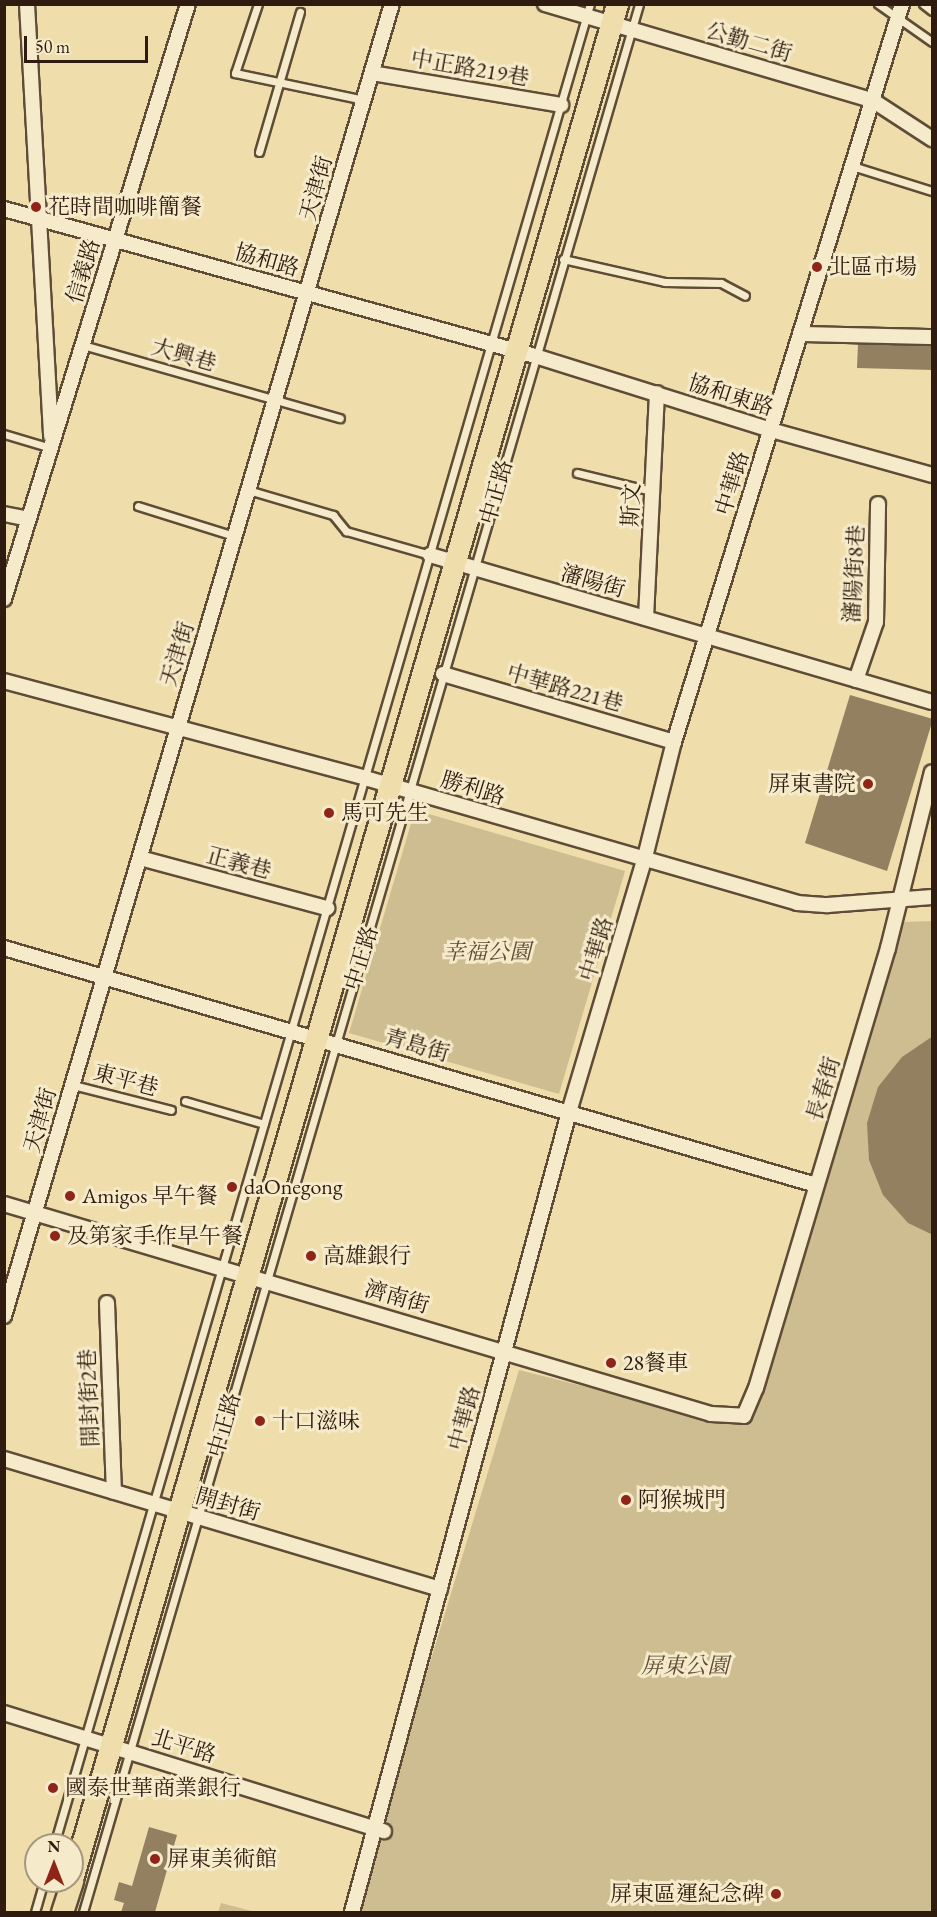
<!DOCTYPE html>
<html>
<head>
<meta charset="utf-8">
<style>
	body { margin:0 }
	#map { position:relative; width:937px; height:1917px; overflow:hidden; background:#efdeac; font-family:"EB Garamond","Noto Serif TC",serif }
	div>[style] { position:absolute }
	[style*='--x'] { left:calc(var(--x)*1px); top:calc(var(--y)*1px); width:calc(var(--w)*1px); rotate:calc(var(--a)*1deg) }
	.green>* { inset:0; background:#cebd91 }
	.building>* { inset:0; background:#938061 }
	.roads { filter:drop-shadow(2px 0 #5f4c36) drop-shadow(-2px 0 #5f4c36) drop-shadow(0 2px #5f4c36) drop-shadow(0 -2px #5f4c36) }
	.lane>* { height:7px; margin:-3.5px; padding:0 3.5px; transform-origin:3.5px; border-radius:3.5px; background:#f5eac9 }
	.street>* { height:14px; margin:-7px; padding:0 7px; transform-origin:7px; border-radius:7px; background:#f5eac9 }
	.primary>* { height:21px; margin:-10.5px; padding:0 10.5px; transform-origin:10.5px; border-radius:10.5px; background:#efdeac }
	.dots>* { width:16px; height:16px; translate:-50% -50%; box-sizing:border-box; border:3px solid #f5eac9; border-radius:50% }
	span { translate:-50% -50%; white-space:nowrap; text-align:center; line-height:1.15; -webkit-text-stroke:6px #f5eac9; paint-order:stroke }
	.street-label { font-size:22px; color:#2f1b0f }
	.poi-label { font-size:22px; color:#2f1b0f }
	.left { translate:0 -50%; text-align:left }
	.right { translate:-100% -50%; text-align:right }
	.park-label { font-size:22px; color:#5f4c36; font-style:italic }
	.frame { position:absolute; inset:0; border:6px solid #2f1b0f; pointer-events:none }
	.north { position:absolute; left:24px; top:1833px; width:60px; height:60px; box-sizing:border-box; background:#f5eac9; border:2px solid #a6977f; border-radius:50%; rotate:0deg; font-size:16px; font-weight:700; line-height:24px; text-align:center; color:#2f1b0f }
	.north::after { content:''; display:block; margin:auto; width:21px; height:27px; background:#8f2418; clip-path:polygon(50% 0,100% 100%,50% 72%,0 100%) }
	.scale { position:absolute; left:24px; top:36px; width:124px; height:27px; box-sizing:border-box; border:3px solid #2f1b0f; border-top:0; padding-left:8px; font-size:18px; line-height:21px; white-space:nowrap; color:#2f1b0f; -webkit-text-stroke:4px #f5eac9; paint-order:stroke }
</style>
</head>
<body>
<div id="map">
	<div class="green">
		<div style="clip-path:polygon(415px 810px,625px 871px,559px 1094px,349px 1033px)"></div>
		<div style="clip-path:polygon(932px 921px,932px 1912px,354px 1912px,519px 1370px,718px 1420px,748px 1420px,756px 1411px,900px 922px)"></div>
		<div style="clip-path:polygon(221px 1903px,256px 1912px,218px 1912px)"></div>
	</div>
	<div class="building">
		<div style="clip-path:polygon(858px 344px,933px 346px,933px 370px,857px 368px)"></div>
		<div style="clip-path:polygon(850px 695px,933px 719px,887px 871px,805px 843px)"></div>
		<div style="clip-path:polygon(933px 1036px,933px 1235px,908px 1223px,883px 1195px,869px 1160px,867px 1123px,878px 1087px,902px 1057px)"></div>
		<div style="clip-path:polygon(149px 1827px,177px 1835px,155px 1912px,121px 1912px,124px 1903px,114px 1900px,119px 1882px,132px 1886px)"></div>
	</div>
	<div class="roads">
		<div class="lane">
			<div style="--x:258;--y:4;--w:73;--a:108.4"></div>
			<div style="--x:235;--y:73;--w:132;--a:11.8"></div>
			<div style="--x:878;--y:4;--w:66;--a:35.1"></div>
			<div style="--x:923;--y:4;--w:11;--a:38"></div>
			<div style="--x:259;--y:152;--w:146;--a:-73.7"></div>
			<div style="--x:852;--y:166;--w:84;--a:17.4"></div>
			<div style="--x:563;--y:259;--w:105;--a:12.7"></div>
			<div style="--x:665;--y:282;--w:56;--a:1"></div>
			<div style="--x:721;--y:283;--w:27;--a:28"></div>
			<div style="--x:83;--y:345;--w:267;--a:15.9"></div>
			<div style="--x:4;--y:434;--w:49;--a:16.6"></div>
			<div style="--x:577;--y:473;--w:77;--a:13.5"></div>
			<div style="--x:248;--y:490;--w:89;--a:16.4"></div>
			<div style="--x:333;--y:515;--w:21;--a:51"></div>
			<div style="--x:346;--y:531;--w:87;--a:15.9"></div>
			<div style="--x:138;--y:506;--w:101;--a:17.4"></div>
			<div style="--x:73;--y:1085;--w:101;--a:14.3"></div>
			<div style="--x:185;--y:1101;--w:82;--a:16.2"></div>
			<div style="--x:54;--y:1845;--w:1917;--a:-73.77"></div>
			<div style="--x:35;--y:1912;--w:32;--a:-74"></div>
			<div style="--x:83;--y:1912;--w:1987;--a:-73.75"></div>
		</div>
		<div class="street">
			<div style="--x:27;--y:4;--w:433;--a:86.8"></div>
			<div style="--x:545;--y:4;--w:341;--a:16.4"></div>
			<div style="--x:872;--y:100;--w:72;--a:33"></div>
			<div style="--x:372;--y:73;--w:192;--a:9.6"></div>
			<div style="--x:4;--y:209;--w:551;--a:15.47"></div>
			<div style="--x:535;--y:356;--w:247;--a:17.4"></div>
			<div style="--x:771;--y:430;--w:167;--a:15.6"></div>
			<div style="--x:800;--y:334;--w:132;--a:1.3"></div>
			<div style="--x:4;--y:514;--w:25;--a:11"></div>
			<div style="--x:430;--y:555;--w:523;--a:16.32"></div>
			<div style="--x:4;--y:599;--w:623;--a:-72.82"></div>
			<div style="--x:646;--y:618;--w:225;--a:-87.2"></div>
			<div style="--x:443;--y:674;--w:241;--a:16.4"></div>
			<div style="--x:856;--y:680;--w:61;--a:-71"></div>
			<div style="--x:876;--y:622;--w:118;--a:-89"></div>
			<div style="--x:4;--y:681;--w:374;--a:15"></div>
			<div style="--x:365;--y:778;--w:450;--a:16.1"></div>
			<div style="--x:797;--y:903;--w:31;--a:4"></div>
			<div style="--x:828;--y:905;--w:104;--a:-4.4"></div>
			<div style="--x:140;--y:858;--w:194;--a:15"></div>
			<div style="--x:4;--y:948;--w:846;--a:16.27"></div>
			<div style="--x:4;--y:1204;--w:738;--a:16.54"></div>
			<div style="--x:711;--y:1414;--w:33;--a:3"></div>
			<div style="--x:744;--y:1416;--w:30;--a:-67"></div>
			<div style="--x:756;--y:1388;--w:459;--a:-73.3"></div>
			<div style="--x:888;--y:948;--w:181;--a:-76"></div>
			<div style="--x:107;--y:1303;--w:189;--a:87.9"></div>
			<div style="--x:4;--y:1316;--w:1368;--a:-73.53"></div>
			<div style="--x:4;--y:1459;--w:455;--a:16.6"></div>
			<div style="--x:4;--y:1713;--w:398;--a:17.3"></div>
			<div style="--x:352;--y:1912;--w:829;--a:-74.82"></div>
			<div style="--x:569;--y:1112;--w:262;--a:-73.4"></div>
			<div style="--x:644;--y:861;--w:123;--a:-75.9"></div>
			<div style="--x:674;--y:742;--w:772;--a:-72.83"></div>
		</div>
		<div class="primary">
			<div style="--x:72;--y:1879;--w:1953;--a:-73.79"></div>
			<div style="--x:62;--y:1912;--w:33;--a:-72"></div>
		</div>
	</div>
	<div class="dots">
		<div style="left:36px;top:207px;background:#8f2418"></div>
		<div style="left:817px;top:267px;background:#8f2418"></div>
		<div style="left:868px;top:784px;background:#8f2418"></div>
		<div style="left:329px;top:813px;background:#8f2418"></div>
		<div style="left:232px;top:1187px;background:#8f2418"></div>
		<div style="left:70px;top:1196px;background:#8f2418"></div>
		<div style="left:55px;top:1236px;background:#8f2418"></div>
		<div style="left:311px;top:1256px;background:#8f2418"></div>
		<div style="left:611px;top:1363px;background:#8f2418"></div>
		<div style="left:260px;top:1421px;background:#8f2418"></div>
		<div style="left:626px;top:1500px;background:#8f2418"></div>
		<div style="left:53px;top:1788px;background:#8f2418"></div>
		<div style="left:155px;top:1859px;background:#8f2418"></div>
		<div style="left:776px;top:1894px;background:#8f2418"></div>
	</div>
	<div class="street-label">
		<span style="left:749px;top:42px;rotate:16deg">公勤二街</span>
		<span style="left:470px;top:68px;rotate:10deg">中正路219巷</span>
		<span style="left:316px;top:188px;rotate:-74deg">天津街</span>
		<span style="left:267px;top:260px;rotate:16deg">協和路</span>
		<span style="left:83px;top:271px;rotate:-73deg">信義路</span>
		<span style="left:184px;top:355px;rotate:16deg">大興巷</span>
		<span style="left:731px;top:395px;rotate:18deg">協和東路</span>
		<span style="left:732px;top:483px;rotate:-73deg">中華路</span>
		<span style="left:496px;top:492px;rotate:-74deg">中正路</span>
		<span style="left:631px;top:505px;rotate:-87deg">斯文</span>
		<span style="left:854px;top:574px;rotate:-87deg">瀋陽街8巷</span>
		<span style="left:593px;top:581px;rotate:16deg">瀋陽街</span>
		<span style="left:177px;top:654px;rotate:-73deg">天津街</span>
		<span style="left:565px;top:688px;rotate:16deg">中華路221巷</span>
		<span style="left:473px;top:788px;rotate:17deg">勝利路</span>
		<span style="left:239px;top:863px;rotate:15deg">正義巷</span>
		<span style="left:596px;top:949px;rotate:-73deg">中華路</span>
		<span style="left:361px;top:958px;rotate:-73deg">中正路</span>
		<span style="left:417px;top:1045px;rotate:16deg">青島街</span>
		<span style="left:126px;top:1080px;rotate:15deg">東平巷</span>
		<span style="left:823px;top:1089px;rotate:-73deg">長春街</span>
		<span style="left:40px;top:1120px;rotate:-74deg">天津街</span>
		<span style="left:397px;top:1297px;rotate:16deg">濟南街</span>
		<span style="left:89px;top:1398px;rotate:-92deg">開封街2巷</span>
		<span style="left:464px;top:1418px;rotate:-75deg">中華路</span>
		<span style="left:224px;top:1425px;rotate:-74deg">中正路</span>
		<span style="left:228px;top:1504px;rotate:16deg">開封街</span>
		<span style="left:184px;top:1746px;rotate:17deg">北平路</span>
	</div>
	<div class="poi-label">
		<span class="left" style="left:48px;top:207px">花時間咖啡簡餐</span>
		<span class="left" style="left:829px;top:267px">北區市場</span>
		<span class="right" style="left:856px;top:784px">屏東書院</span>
		<span class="left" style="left:341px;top:813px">馬可先生</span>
		<span class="left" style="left:244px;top:1187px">daOnegong</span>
		<span class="left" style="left:82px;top:1196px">Amigos 早午餐</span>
		<span class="left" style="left:67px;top:1236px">及第家手作早午餐</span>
		<span class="left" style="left:323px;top:1256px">高雄銀行</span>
		<span class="left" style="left:623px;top:1363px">28餐車</span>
		<span class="left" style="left:272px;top:1421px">十口滋味</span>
		<span class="left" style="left:638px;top:1500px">阿猴城門</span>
		<span class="left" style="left:65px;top:1788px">國泰世華商業銀行</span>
		<span class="left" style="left:167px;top:1859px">屏東美術館</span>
		<span class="right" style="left:764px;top:1894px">屏東區運紀念碑</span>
	</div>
	<div class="park-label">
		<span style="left:487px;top:952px">幸福公園</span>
		<span style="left:685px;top:1666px">屏東公園</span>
	</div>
	<div class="frame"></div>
	<div class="north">N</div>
	<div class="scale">50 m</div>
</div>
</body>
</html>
